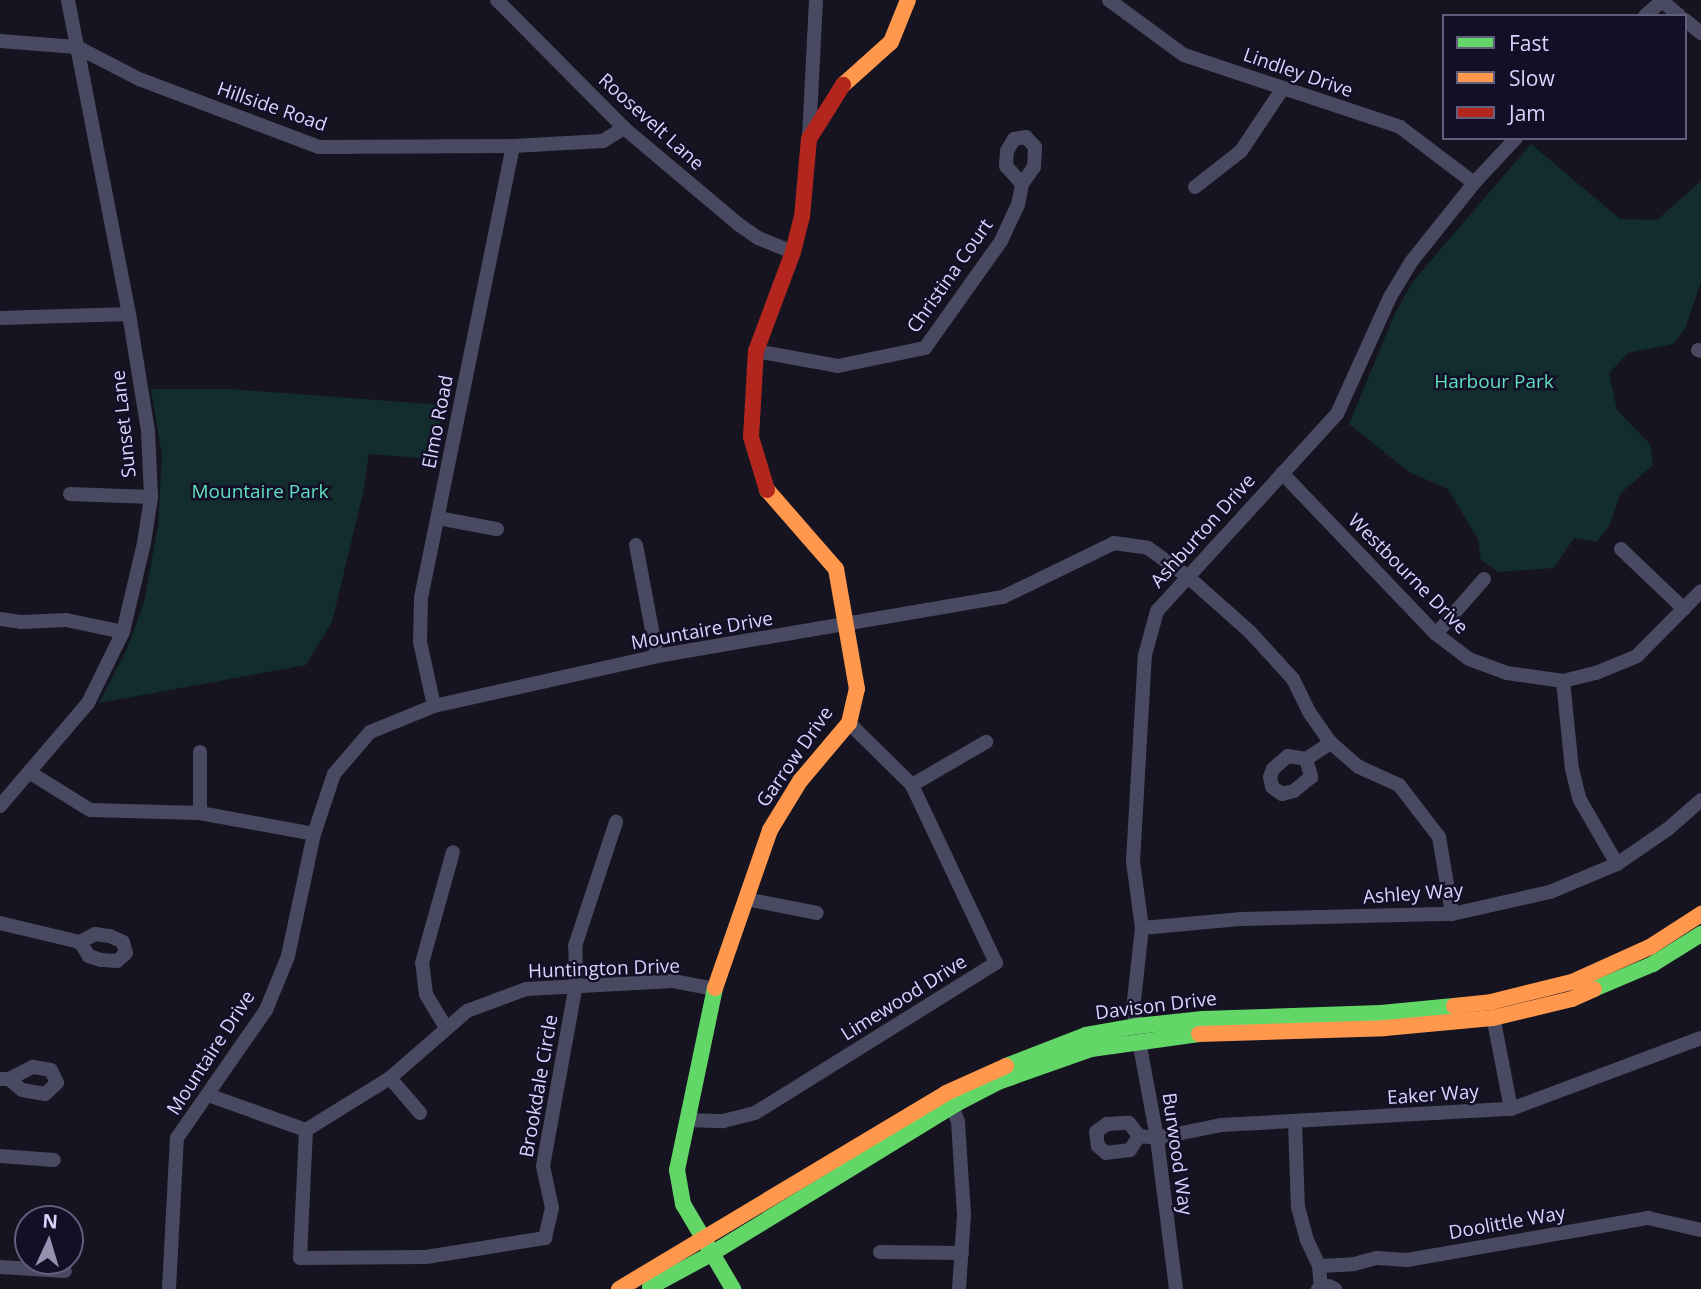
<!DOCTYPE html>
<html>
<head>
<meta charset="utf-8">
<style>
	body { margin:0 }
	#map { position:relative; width:1701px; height:1289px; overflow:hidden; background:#161421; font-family:"Open Sans",sans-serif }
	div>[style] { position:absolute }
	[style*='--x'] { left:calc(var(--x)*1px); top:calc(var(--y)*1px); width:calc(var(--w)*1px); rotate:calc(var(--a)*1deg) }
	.green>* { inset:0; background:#132c2d }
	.street>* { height:14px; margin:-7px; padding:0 7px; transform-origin:7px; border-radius:7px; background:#4a4962 }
	.fast>* { height:16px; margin:-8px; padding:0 8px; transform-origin:8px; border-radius:8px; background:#63d668 }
	.slow>* { height:16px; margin:-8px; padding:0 8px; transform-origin:8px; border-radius:8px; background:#ff974d }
	.jam>* { height:16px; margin:-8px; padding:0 8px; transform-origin:8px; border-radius:8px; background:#b3261e }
	span { translate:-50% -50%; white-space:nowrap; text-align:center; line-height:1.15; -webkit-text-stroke:5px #130f26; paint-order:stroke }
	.street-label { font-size:19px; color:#d9d4ff }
	.park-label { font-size:19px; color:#5fe0c0 }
	.legend { position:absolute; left:1442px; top:14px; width:245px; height:126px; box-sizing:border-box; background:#130f26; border:2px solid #625e7d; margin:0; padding:9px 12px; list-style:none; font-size:21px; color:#d9d4ff }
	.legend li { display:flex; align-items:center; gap:14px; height:35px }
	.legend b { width:35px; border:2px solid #625e7d }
	.north { position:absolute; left:14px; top:1205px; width:70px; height:70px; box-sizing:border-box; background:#130f26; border:2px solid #625e7d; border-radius:50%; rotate:4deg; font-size:19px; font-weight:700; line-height:28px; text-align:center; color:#d9d4ff }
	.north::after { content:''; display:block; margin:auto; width:24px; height:32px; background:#9591b1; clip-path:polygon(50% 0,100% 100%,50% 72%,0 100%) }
</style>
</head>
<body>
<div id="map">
	<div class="green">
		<div style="clip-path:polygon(1531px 144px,1620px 219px,1657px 220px,1701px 181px,1701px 282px,1685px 329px,1673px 344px,1628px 353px,1609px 373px,1617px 410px,1650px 444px,1653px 465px,1621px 493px,1609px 526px,1597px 542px,1574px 538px,1554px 568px,1498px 572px,1481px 560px,1478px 539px,1448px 489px,1409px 472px,1349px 424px,1395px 313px,1414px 280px)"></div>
		<div style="clip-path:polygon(151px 389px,231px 389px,443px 405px,433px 459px,369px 454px,363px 493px,332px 622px,306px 665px,99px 703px,126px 651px,144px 602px,158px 526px,162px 455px)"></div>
	</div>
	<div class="street">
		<div style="--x:497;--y:0;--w:180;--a:45.2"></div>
		<div style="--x:624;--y:128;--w:149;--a:40.1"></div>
		<div style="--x:738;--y:224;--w:24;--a:35"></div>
		<div style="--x:758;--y:238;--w:38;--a:22"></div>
		<div style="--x:1109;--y:0;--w:93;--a:36.3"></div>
		<div style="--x:1184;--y:55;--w:228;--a:18.4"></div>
		<div style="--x:1400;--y:127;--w:93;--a:37.1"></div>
		<div style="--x:1662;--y:1;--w:23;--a:40"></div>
		<div style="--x:1645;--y:16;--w:24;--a:-42"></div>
		<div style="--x:1685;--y:20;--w:21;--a:39"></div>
		<div style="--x:0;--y:41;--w:77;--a:4.5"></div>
		<div style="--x:77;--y:47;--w:70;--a:27.3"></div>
		<div style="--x:139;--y:79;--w:192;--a:20.7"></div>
		<div style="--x:319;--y:147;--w:194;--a:-0.3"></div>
		<div style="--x:513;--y:146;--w:90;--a:-3.2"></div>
		<div style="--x:603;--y:141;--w:25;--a:-32"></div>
		<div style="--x:809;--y:138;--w:138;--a:-87.1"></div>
		<div style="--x:1195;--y:187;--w:58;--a:-38"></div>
		<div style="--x:1241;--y:151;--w:76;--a:-56.3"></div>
		<div style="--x:0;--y:318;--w:129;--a:-1.8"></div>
		<div style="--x:1698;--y:350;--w:3;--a:18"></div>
		<div style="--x:756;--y:351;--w:83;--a:10.4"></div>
		<div style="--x:838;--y:366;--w:89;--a:-11.7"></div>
		<div style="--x:925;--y:348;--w:131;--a:-54.6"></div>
		<div style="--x:1001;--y:241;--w:40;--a:-65"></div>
		<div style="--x:1018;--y:205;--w:21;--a:-79"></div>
		<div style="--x:1022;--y:184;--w:21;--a:-55"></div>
		<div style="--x:1034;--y:167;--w:20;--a:-87"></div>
		<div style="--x:1035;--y:147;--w:13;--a:-132"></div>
		<div style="--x:1026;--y:137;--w:12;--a:171"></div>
		<div style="--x:1014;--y:139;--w:14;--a:120"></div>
		<div style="--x:1007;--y:151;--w:15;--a:94"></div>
		<div style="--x:1006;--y:166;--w:24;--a:48"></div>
		<div style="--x:1282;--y:473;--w:223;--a:46.3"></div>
		<div style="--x:1436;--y:634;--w:41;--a:37.1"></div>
		<div style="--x:1469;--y:659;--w:40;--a:20.2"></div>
		<div style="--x:1507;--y:673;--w:57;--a:8.1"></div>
		<div style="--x:1563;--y:681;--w:34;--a:-14"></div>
		<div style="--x:1596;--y:673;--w:44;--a:-22.5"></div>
		<div style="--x:1637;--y:656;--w:91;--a:-45.4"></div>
		<div style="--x:70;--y:494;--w:81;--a:2.1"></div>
		<div style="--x:438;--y:518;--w:60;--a:10.6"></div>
		<div style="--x:636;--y:545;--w:113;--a:79.3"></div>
		<div style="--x:1621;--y:549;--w:87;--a:43.6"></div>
		<div style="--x:0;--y:619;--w:21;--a:8"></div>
		<div style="--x:21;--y:622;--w:45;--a:-2.5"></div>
		<div style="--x:66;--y:620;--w:58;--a:11.9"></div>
		<div style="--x:1436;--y:634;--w:73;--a:-48.9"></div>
		<div style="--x:1563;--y:681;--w:88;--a:84.2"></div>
		<div style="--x:1572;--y:769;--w:32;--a:76"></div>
		<div style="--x:1580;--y:800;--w:74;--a:60"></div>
		<div style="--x:434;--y:706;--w:66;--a:-102.3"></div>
		<div style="--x:420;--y:642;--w:44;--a:-88.7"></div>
		<div style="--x:421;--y:598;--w:461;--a:-78.5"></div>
		<div style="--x:1288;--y:756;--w:18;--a:9"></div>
		<div style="--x:1306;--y:759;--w:19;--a:74"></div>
		<div style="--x:1311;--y:777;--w:22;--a:141"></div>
		<div style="--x:1294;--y:791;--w:12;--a:166"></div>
		<div style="--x:1282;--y:794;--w:12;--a:-145"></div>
		<div style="--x:1272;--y:787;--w:10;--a:-101"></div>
		<div style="--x:1270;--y:777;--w:9;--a:-69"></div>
		<div style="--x:1273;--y:769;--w:20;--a:-41"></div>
		<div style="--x:1306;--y:759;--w:30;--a:-33"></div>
		<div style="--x:29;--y:772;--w:72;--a:31.9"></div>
		<div style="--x:90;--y:810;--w:110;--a:1.6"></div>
		<div style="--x:200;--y:813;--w:116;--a:10.4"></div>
		<div style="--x:912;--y:785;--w:86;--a:-30.2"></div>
		<div style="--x:0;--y:806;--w:135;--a:-49.5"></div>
		<div style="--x:88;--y:703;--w:79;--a:-63.8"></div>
		<div style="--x:123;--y:632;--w:91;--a:-76.7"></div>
		<div style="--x:144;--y:543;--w:47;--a:-81.3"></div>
		<div style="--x:151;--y:497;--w:66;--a:-92.6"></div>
		<div style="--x:148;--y:431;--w:119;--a:-99.2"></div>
		<div style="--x:129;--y:314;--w:320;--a:-101"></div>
		<div style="--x:200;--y:813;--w:61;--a:-90"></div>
		<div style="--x:746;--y:899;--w:72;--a:11.2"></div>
		<div style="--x:0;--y:923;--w:82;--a:13.4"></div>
		<div style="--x:80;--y:942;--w:17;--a:-28"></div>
		<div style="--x:95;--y:934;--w:15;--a:8"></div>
		<div style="--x:110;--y:936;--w:14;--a:25"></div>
		<div style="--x:123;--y:942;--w:11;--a:75"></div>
		<div style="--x:126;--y:953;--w:12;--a:138"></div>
		<div style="--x:117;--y:961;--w:16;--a:-176"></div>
		<div style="--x:101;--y:960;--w:13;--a:-162"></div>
		<div style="--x:89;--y:956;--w:17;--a:-123"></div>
		<div style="--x:1142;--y:928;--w:98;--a:-5.2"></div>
		<div style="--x:1240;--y:919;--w:212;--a:-1.4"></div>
		<div style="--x:1452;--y:914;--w:100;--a:-12.7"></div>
		<div style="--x:1550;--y:892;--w:73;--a:-22.7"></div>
		<div style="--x:1617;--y:864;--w:62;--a:-34.5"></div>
		<div style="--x:1668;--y:829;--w:44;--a:-41.3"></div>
		<div style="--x:1492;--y:1011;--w:100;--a:79"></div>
		<div style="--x:445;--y:1026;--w:37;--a:-121"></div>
		<div style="--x:426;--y:994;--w:31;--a:-97"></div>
		<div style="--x:422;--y:963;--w:115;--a:-74.4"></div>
		<div style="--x:390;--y:1078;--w:46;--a:49.4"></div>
		<div style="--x:0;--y:1079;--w:9;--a:0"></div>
		<div style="--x:9;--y:1079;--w:27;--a:-27"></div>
		<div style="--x:33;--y:1067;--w:18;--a:9"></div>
		<div style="--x:51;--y:1070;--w:14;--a:65"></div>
		<div style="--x:57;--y:1083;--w:16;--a:137"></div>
		<div style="--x:45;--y:1094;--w:23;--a:-170"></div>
		<div style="--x:22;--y:1090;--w:17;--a:-140"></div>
		<div style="--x:208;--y:1095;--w:104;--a:19.7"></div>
		<div style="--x:306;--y:1130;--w:99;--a:-31.8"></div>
		<div style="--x:390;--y:1078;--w:102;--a:-41"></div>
		<div style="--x:467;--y:1011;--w:63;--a:-20.4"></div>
		<div style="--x:526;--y:989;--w:147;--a:-3.1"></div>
		<div style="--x:673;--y:981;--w:43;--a:10.8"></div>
		<div style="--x:950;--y:1100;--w:23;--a:70"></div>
		<div style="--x:958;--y:1122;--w:93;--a:86.3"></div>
		<div style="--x:964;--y:1215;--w:74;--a:93.9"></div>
		<div style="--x:687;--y:1120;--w:36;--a:2"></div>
		<div style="--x:723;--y:1121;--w:33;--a:-14"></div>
		<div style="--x:755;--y:1113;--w:284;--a:-31.9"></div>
		<div style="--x:996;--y:963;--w:197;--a:-115.3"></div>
		<div style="--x:912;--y:785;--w:88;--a:-135.5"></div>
		<div style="--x:1295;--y:1123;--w:84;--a:88"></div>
		<div style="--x:1298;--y:1207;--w:34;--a:75"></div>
		<div style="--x:1307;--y:1240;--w:29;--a:65"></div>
		<div style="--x:1319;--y:1266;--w:21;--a:85"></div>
		<div style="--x:306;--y:1130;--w:128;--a:92.7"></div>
		<div style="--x:300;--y:1258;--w:126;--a:-0.5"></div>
		<div style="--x:426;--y:1257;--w:121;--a:-9.1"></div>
		<div style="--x:545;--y:1238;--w:31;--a:-77"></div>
		<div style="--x:552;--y:1208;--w:43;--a:-102.1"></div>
		<div style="--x:543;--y:1166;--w:184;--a:-79.7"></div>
		<div style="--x:576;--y:985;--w:39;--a:-91"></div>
		<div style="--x:575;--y:946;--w:131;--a:-71.7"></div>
		<div style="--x:1139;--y:1136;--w:17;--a:123"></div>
		<div style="--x:1130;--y:1150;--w:24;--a:173"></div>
		<div style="--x:1106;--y:1153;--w:11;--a:-139"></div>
		<div style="--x:1098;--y:1146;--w:14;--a:-98"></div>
		<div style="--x:1096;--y:1132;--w:14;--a:-36"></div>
		<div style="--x:1107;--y:1124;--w:22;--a:-3"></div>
		<div style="--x:1129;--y:1123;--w:16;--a:52"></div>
		<div style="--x:1139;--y:1136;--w:18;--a:6"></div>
		<div style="--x:1157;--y:1138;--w:65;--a:-11.5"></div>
		<div style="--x:1221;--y:1125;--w:290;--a:-3.2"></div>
		<div style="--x:1511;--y:1109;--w:203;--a:-20.5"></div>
		<div style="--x:0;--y:1156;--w:54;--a:4.2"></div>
		<div style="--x:880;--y:1252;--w:82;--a:0.7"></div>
		<div style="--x:1319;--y:1266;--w:35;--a:-3"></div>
		<div style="--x:1354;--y:1264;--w:24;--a:-15"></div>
		<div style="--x:1377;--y:1258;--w:30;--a:4"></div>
		<div style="--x:1407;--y:1260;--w:245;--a:-9.9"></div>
		<div style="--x:1648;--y:1218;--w:54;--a:12.8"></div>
		<div style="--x:0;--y:1267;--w:65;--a:3.5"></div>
		<div style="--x:169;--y:1289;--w:151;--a:-87"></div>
		<div style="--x:177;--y:1138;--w:156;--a:-55.2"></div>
		<div style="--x:266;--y:1010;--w:58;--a:-67.8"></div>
		<div style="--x:288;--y:956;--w:125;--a:-78"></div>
		<div style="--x:314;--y:834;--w:63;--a:-71.6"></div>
		<div style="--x:334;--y:774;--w:55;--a:-49.4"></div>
		<div style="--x:370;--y:732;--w:69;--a:-22.1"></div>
		<div style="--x:434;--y:706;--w:229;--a:-12.6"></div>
		<div style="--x:657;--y:656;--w:351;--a:-9.7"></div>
		<div style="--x:1003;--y:597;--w:123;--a:-25.9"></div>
		<div style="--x:1114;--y:543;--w:34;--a:8"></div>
		<div style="--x:1148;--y:548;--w:48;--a:35.7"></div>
		<div style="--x:1187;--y:576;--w:84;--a:41.6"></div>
		<div style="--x:1250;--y:632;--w:64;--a:47.5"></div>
		<div style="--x:1293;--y:679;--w:37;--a:64"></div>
		<div style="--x:1309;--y:712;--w:38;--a:55"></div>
		<div style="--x:1331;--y:743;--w:37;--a:41"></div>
		<div style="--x:1359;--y:767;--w:44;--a:24.2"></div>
		<div style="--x:1399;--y:785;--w:66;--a:52.4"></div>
		<div style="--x:1439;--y:837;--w:78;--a:80.4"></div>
		<div style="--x:1176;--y:1289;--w:152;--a:-97.2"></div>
		<div style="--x:1157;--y:1138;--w:131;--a:-100.5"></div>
		<div style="--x:1133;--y:1009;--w:81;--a:-83.7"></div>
		<div style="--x:1142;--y:928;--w:68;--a:-97.7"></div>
		<div style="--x:1133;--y:861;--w:206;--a:-86.7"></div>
		<div style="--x:1145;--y:655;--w:46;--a:-74.7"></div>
		<div style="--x:1157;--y:611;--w:267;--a:-47.6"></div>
		<div style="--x:1337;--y:414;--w:128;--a:-65.6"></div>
		<div style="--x:1390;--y:297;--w:41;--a:-59"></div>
		<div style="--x:1411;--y:262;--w:101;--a:-51.4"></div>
		<div style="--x:1474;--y:183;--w:62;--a:-47"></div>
		<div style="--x:1318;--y:1289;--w:11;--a:-15"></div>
		<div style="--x:1329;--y:1286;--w:7;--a:27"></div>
	</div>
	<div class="fast">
		<div style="--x:715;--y:988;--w:186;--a:101.8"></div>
		<div style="--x:677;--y:1170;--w:35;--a:80"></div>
		<div style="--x:683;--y:1204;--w:99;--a:59.5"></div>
		<div style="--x:1594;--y:989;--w:64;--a:-23"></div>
		<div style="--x:1653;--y:964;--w:57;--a:-32"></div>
		<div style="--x:1006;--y:1066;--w:86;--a:-21.2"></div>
		<div style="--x:1086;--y:1035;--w:52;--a:-10"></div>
		<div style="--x:1137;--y:1026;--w:66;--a:-6.1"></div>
		<div style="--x:1203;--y:1019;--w:178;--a:-1.9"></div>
		<div style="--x:1381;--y:1013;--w:73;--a:-5.5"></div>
		<div style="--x:650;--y:1287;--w:69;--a:-28.4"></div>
		<div style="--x:711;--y:1254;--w:285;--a:-31.5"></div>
		<div style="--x:954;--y:1105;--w:50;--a:-27.6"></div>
		<div style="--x:998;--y:1082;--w:99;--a:-19.5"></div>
		<div style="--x:1091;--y:1049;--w:109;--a:-7.9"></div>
	</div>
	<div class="slow">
		<div style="--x:843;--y:85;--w:64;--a:-41.9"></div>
		<div style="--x:891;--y:42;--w:45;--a:-68"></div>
		<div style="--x:715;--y:988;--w:167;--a:-70.8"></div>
		<div style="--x:770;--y:830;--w:57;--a:-58.5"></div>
		<div style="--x:800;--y:781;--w:76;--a:-49.8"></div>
		<div style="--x:849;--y:723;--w:35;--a:-77"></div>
		<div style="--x:857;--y:689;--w:122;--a:-99.9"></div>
		<div style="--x:836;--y:569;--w:105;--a:-131.1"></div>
		<div style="--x:1454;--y:1006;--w:37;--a:-6"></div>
		<div style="--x:1491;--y:1002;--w:83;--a:-13.9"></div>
		<div style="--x:1572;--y:982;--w:85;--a:-24.2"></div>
		<div style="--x:1650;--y:947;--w:61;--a:-32.9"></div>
		<div style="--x:1199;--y:1034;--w:186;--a:-1.8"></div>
		<div style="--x:1385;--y:1028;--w:108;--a:-5.3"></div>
		<div style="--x:1493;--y:1018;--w:81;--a:-13.5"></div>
		<div style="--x:1572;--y:999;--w:24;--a:-24"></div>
		<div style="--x:619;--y:1289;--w:381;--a:-30.9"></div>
		<div style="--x:946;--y:1093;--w:66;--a:-24.2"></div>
	</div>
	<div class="jam">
		<div style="--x:767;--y:490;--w:55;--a:-106.8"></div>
		<div style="--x:751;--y:437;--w:86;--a:-86.7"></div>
		<div style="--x:756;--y:351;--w:106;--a:-69.5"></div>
		<div style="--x:793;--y:252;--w:36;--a:-76"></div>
		<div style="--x:802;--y:217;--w:78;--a:-84.9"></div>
		<div style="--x:809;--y:139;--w:64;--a:-57.8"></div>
	</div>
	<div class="street-label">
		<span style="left:1298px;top:73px;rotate:19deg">Lindley Drive</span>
		<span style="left:272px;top:107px;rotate:19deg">Hillside Road</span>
		<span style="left:651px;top:122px;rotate:42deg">Roosevelt Lane</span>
		<span style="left:950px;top:276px;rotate:-55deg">Christina Court</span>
		<span style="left:438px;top:422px;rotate:-79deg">Elmo Road</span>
		<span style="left:124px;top:424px;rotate:-96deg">Sunset Lane</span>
		<span style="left:1203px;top:531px;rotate:-48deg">Ashburton Drive</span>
		<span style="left:1408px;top:574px;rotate:45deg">Westbourne Drive</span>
		<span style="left:702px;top:631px;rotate:-10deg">Mountaire Drive</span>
		<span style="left:795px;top:757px;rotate:-55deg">Garrow Drive</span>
		<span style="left:1413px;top:894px;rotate:-4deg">Ashley Way</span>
		<span style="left:604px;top:969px;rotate:-2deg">Huntington Drive</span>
		<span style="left:904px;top:998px;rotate:-32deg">Limewood Drive</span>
		<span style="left:1156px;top:1006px;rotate:-7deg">Davison Drive</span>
		<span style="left:211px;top:1053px;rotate:-57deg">Mountaire Drive</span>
		<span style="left:539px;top:1086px;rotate:-80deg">Brookdale Circle</span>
		<span style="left:1433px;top:1095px;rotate:-4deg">Eaker Way</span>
		<span style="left:1177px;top:1154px;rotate:82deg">Burwood Way</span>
		<span style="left:1507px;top:1223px;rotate:-10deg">Doolittle Way</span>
	</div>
	<div class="park-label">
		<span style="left:1494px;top:382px">Harbour Park</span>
		<span style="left:260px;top:492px">Mountaire Park</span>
	</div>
	<ul class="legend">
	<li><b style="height:9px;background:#63d668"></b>Fast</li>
	<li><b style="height:9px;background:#ff974d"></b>Slow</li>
	<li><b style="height:9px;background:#b3261e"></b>Jam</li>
	</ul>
	<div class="north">N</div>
</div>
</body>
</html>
